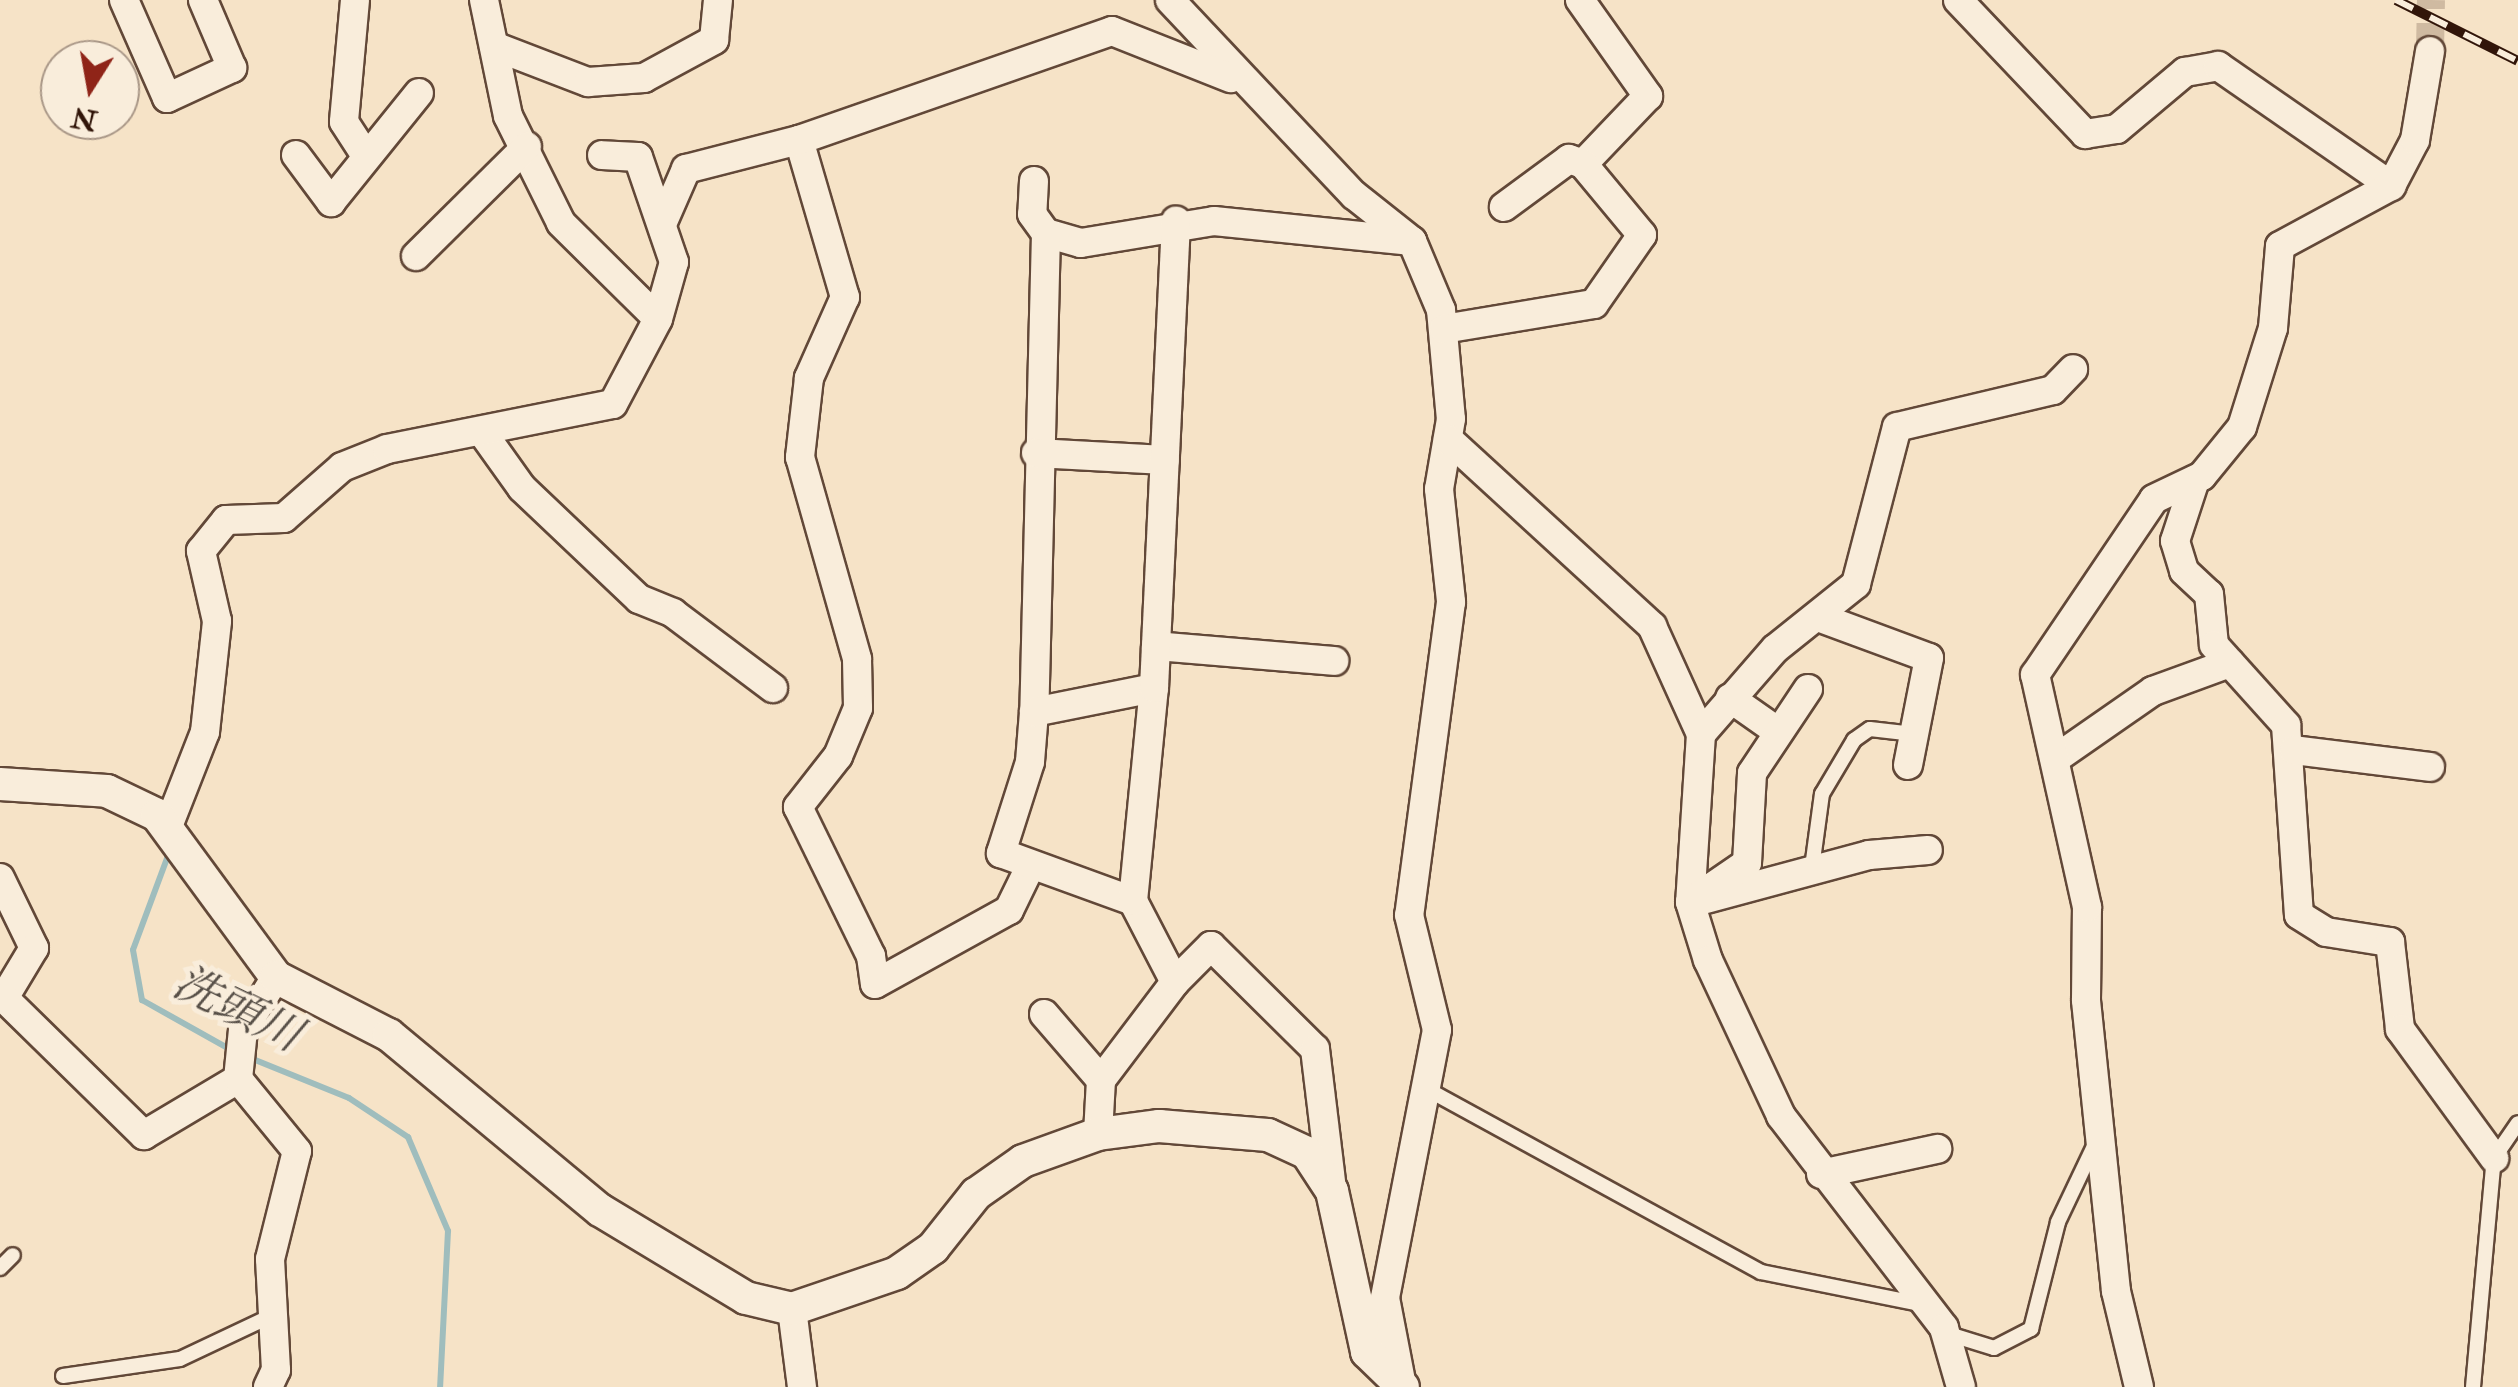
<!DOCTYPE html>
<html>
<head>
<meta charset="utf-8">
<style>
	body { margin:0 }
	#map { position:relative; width:2518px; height:1387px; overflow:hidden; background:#f6e3c7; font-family:"IM FELL Double Pica","Noto Serif JP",serif }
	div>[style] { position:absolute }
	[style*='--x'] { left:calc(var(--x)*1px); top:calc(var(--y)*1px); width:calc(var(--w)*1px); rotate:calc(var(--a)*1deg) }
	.stream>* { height:6px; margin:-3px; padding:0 3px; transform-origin:3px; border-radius:3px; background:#9fbdbd }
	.minor-tunnel>* { height:28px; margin-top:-14px; transform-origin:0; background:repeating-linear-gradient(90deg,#cfbaa1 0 28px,transparent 0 42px) }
	.roads { filter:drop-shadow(2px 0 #624838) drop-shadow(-2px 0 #624838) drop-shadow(0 2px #624838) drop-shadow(0 -2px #624838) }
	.service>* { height:14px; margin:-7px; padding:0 7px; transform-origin:7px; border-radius:7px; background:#f9eddb }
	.minor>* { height:28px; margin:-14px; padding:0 14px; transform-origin:14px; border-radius:14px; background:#f9eddb }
	.tertiary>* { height:32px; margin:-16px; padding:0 16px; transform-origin:16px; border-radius:16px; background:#f9eddb }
	.rail>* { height:10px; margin-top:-5px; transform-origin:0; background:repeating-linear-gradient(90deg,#f9eddb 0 19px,#311509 0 38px); box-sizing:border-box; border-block:2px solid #311509 }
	span { translate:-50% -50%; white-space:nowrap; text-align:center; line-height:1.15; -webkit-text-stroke:10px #f9eddb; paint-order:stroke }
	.water-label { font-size:45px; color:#585048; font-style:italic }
	.north { position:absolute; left:40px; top:40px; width:100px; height:100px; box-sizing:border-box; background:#f9eddb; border:2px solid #a99787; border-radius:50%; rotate:191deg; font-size:28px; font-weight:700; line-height:40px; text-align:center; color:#311509 }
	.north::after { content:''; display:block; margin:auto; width:35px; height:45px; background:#8f2418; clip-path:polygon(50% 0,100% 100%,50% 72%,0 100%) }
</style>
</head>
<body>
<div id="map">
	<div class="stream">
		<div style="--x:169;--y:853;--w:103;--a:110.4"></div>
		<div style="--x:133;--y:950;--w:51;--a:79.8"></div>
		<div style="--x:142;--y:1000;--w:102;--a:29.3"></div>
		<div style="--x:248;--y:1057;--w:109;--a:22.1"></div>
		<div style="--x:349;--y:1098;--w:71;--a:33.5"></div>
		<div style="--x:408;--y:1137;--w:102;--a:66.9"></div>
		<div style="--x:448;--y:1231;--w:156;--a:92.9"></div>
	</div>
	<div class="minor-tunnel">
		<div style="--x:2430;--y:51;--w:51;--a:-88.9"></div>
	</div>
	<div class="roads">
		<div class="service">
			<div style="--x:1811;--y:875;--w:82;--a:-82.3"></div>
			<div style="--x:1822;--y:794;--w:63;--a:-59.3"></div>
			<div style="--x:1854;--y:740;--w:19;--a:-35"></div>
			<div style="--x:1870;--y:729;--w:44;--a:6.5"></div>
			<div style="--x:1423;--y:1087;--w:385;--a:28.7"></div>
			<div style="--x:1761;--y:1272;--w:166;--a:11.4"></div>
			<div style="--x:0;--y:1268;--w:18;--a:-45"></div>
			<div style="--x:1952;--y:1335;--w:44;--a:17.2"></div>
			<div style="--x:1994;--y:1348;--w:42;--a:-27.2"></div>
			<div style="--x:2031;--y:1329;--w:110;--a:-75.8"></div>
			<div style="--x:2058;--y:1222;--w:91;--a:-64.6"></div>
			<div style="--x:63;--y:1376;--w:118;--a:-8.3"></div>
			<div style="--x:180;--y:1359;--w:103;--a:-25.3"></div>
			<div style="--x:2473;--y:1387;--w:230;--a:-84.8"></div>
			<div style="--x:2494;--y:1158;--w:42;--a:-55.6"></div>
		</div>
		<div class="minor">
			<div style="--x:124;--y:0;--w:107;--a:66.3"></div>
			<div style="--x:167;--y:98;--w:72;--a:-24.8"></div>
			<div style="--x:232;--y:68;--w:74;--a:-113.1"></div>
			<div style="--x:355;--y:0;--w:122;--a:95.2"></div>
			<div style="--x:344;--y:122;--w:38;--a:57"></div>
			<div style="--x:484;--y:0;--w:118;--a:78.3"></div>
			<div style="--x:508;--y:116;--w:119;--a:63.6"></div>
			<div style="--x:561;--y:223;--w:136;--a:44.7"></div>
			<div style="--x:1170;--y:0;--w:268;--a:46.7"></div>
			<div style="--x:1354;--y:195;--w:74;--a:38.4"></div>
			<div style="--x:1412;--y:241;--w:75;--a:67.2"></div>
			<div style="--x:1441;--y:310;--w:109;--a:84.8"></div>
			<div style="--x:1451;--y:419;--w:71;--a:99.7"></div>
			<div style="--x:1439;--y:489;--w:114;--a:83.9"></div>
			<div style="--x:1451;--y:602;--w:316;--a:97.6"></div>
			<div style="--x:1409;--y:915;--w:118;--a:76.3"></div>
			<div style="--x:1437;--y:1030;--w:273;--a:101"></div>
			<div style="--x:1385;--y:1298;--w:90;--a:79.1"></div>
			<div style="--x:1580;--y:0;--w:118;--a:54.7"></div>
			<div style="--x:1648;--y:96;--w:94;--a:133.7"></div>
			<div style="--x:1958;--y:0;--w:185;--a:46.5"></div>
			<div style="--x:2085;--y:134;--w:32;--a:-9"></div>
			<div style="--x:2117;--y:129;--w:89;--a:-40"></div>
			<div style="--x:2185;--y:72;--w:34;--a:-10"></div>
			<div style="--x:2218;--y:66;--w:211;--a:34.7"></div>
			<div style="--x:494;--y:46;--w:101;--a:21"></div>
			<div style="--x:588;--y:82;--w:56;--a:-4.1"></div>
			<div style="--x:644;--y:78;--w:80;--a:-28.5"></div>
			<div style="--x:714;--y:40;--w:40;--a:-84.3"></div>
			<div style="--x:799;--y:140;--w:164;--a:73.7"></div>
			<div style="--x:845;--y:297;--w:89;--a:114"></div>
			<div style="--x:809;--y:378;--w:80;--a:96.5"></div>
			<div style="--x:800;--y:457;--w:210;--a:74.2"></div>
			<div style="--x:857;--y:659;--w:49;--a:88.8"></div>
			<div style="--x:858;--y:708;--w:52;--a:112.6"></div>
			<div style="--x:838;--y:756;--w:65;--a:128.1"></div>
			<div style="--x:798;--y:807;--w:166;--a:63.9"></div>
			<div style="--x:871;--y:956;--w:28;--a:82"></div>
			<div style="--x:875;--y:984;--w:153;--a:-28.9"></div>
			<div style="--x:1009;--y:910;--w:48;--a:-64"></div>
			<div style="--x:296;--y:155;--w:59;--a:53.3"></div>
			<div style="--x:331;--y:202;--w:140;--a:-51.1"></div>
			<div style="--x:1034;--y:181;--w:33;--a:93"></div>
			<div style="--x:1032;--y:214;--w:24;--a:54"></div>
			<div style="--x:1046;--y:233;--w:36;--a:16"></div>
			<div style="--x:1081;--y:243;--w:135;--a:-9.4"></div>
			<div style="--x:1214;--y:221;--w:199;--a:5.8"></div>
			<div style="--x:663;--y:222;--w:58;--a:-66.5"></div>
			<div style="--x:686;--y:169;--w:117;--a:-14.4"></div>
			<div style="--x:799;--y:140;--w:331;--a:-19.2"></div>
			<div style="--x:1112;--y:31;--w:128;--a:21.6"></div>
			<div style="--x:1046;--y:233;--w:479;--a:91.4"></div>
			<div style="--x:1034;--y:712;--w:50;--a:94.6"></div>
			<div style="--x:1030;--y:762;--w:96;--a:107.7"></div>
			<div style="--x:1001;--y:853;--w:140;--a:20"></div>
			<div style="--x:416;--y:256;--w:156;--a:-44.7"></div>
			<div style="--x:1444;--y:329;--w:152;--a:-9.5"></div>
			<div style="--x:1594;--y:304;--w:84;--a:-55.2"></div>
			<div style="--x:1642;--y:235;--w:92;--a:-129.7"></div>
			<div style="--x:1583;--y:164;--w:15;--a:-160"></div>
			<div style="--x:1569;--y:159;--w:81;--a:143.6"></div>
			<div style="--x:482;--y:432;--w:69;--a:54.5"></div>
			<div style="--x:522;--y:488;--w:161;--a:43.5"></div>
			<div style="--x:639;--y:599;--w:37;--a:22"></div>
			<div style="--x:673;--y:613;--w:125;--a:36.9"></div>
			<div style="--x:1448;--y:439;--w:277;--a:42.5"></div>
			<div style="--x:1652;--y:626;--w:119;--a:65.6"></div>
			<div style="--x:1701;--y:734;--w:168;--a:93.7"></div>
			<div style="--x:1690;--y:902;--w:61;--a:72.8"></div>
			<div style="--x:1708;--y:960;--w:172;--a:64.9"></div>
			<div style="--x:1781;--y:1116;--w:267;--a:52.4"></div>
			<div style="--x:1944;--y:1328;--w:61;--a:73.9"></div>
			<div style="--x:1036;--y:453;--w:129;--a:3.1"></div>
			<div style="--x:2195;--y:480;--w:64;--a:108.2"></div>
			<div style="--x:2175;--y:541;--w:31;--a:73"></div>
			<div style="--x:2184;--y:571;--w:34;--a:43"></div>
			<div style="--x:2209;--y:594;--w:51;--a:84.4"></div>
			<div style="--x:2214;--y:645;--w:108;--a:48"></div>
			<div style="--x:2286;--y:725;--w:190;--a:86.1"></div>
			<div style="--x:2299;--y:915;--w:32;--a:32"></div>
			<div style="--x:2326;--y:932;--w:65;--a:8.9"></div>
			<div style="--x:2390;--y:942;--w:88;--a:83.4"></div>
			<div style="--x:2400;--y:1029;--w:160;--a:53.9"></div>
			<div style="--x:1821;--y:618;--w:115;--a:20.3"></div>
			<div style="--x:1929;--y:658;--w:109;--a:101.1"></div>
			<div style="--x:1156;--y:646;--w:179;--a:4.8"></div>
			<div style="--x:1730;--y:698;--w:57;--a:35.1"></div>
			<div style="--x:1034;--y:712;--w:122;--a:-11.3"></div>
			<div style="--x:1701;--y:734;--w:113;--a:-49"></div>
			<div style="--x:1775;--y:649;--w:104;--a:-38.7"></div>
			<div style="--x:1856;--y:584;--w:162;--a:-75.4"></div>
			<div style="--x:1897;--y:427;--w:160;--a:-13.3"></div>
			<div style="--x:2053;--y:390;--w:29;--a:-46"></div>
			<div style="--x:2294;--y:750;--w:137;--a:7.1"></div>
			<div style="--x:2058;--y:757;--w:116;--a:-34.8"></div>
			<div style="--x:2153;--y:691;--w:82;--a:-20"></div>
			<div style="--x:167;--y:829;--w:104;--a:-68.6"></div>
			<div style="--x:205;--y:732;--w:112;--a:-83.8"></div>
			<div style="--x:217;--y:621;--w:72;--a:-102.9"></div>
			<div style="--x:201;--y:551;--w:40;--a:-51"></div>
			<div style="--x:226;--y:520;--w:58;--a:-2"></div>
			<div style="--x:284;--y:518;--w:77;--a:-41.3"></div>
			<div style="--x:342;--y:467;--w:48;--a:-21.8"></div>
			<div style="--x:387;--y:449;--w:230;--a:-11.3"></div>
			<div style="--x:613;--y:404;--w:96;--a:-62.1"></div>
			<div style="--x:658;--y:319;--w:59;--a:-74.3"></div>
			<div style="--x:674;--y:262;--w:111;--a:-108.9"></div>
			<div style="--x:638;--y:157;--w:36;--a:-177"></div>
			<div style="--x:0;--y:878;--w:78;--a:64.1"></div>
			<div style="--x:34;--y:948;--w:58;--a:121"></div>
			<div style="--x:4;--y:998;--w:196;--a:44.4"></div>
			<div style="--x:144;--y:1135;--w:109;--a:-30.8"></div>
			<div style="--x:1706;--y:899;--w:169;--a:-15.1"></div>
			<div style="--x:1869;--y:855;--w:59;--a:-4.8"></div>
			<div style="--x:1690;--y:902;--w:69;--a:-34.4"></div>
			<div style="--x:1747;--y:863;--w:90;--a:-86.8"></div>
			<div style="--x:1752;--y:773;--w:101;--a:-56.3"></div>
			<div style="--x:1175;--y:982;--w:51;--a:-45"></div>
			<div style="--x:1211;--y:946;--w:146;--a:44.7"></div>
			<div style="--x:1315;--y:1049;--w:142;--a:83.1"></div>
			<div style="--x:1044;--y:1014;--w:87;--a:49.2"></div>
			<div style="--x:1101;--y:1080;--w:54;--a:93.2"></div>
			<div style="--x:1101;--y:1080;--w:123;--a:-52.9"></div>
			<div style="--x:1175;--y:982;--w:91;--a:-117.4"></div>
			<div style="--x:1133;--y:901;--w:214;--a:-84.4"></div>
			<div style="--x:1154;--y:688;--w:468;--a:-87.3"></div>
			<div style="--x:1821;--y:1174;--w:119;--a:-12.2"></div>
			<div style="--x:792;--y:1309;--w:79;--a:82.7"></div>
			<div style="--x:268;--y:1387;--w:19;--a:-65"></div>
			<div style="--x:276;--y:1370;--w:111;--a:-93.1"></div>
			<div style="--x:270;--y:1259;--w:111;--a:-76"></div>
			<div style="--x:297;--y:1151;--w:93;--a:-129.3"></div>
			<div style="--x:238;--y:1079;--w:49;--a:-84.2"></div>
			<div style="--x:243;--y:1030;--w:62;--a:-58.1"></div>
			<div style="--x:2139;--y:1387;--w:99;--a:-103.5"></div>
			<div style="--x:2116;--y:1291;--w:293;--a:-95.9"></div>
			<div style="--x:2086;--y:1000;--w:93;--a:-89.4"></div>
			<div style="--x:2087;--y:907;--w:238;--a:-102.6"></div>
			<div style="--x:2035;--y:675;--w:212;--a:-55.9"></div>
			<div style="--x:2154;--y:499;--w:53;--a:-25.6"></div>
			<div style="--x:2202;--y:476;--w:63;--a:-50.8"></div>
			<div style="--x:2242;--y:427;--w:104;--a:-72.6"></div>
			<div style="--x:2273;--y:328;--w:82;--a:-85.1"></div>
			<div style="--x:2280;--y:246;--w:126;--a:-28.4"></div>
			<div style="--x:2391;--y:186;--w:52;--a:-62.4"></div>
			<div style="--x:2415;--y:140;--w:90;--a:-80.4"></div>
		</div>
		<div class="tertiary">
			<div style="--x:0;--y:784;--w:107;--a:3.7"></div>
			<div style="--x:107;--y:791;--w:55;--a:25.6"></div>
			<div style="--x:157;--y:815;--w:201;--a:53.7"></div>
			<div style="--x:276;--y:977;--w:127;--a:27.2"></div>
			<div style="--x:389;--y:1035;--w:274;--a:39.7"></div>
			<div style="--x:600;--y:1210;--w:170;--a:31.1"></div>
			<div style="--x:746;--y:1298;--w:47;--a:13.4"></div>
			<div style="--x:792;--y:1309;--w:111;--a:-18.9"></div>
			<div style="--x:897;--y:1273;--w:44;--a:-34.8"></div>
			<div style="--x:933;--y:1248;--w:69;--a:-51.5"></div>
			<div style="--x:976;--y:1194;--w:57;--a:-35.1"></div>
			<div style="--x:1023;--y:1161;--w:80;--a:-19.8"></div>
			<div style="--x:1098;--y:1134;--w:62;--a:-7.5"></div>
			<div style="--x:1159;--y:1126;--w:109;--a:4.7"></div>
			<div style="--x:1268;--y:1135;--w:43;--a:24.8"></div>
			<div style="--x:1307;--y:1153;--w:45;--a:56.7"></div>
			<div style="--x:1332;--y:1191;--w:165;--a:77.7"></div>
			<div style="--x:1367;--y:1352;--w:50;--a:44.2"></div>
		</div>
	</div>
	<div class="rail">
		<div style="--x:2396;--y:0;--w:136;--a:26.6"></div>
	</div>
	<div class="water-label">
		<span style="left:237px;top:1010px;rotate:26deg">洗頭川</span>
	</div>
	<div class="north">N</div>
</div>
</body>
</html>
